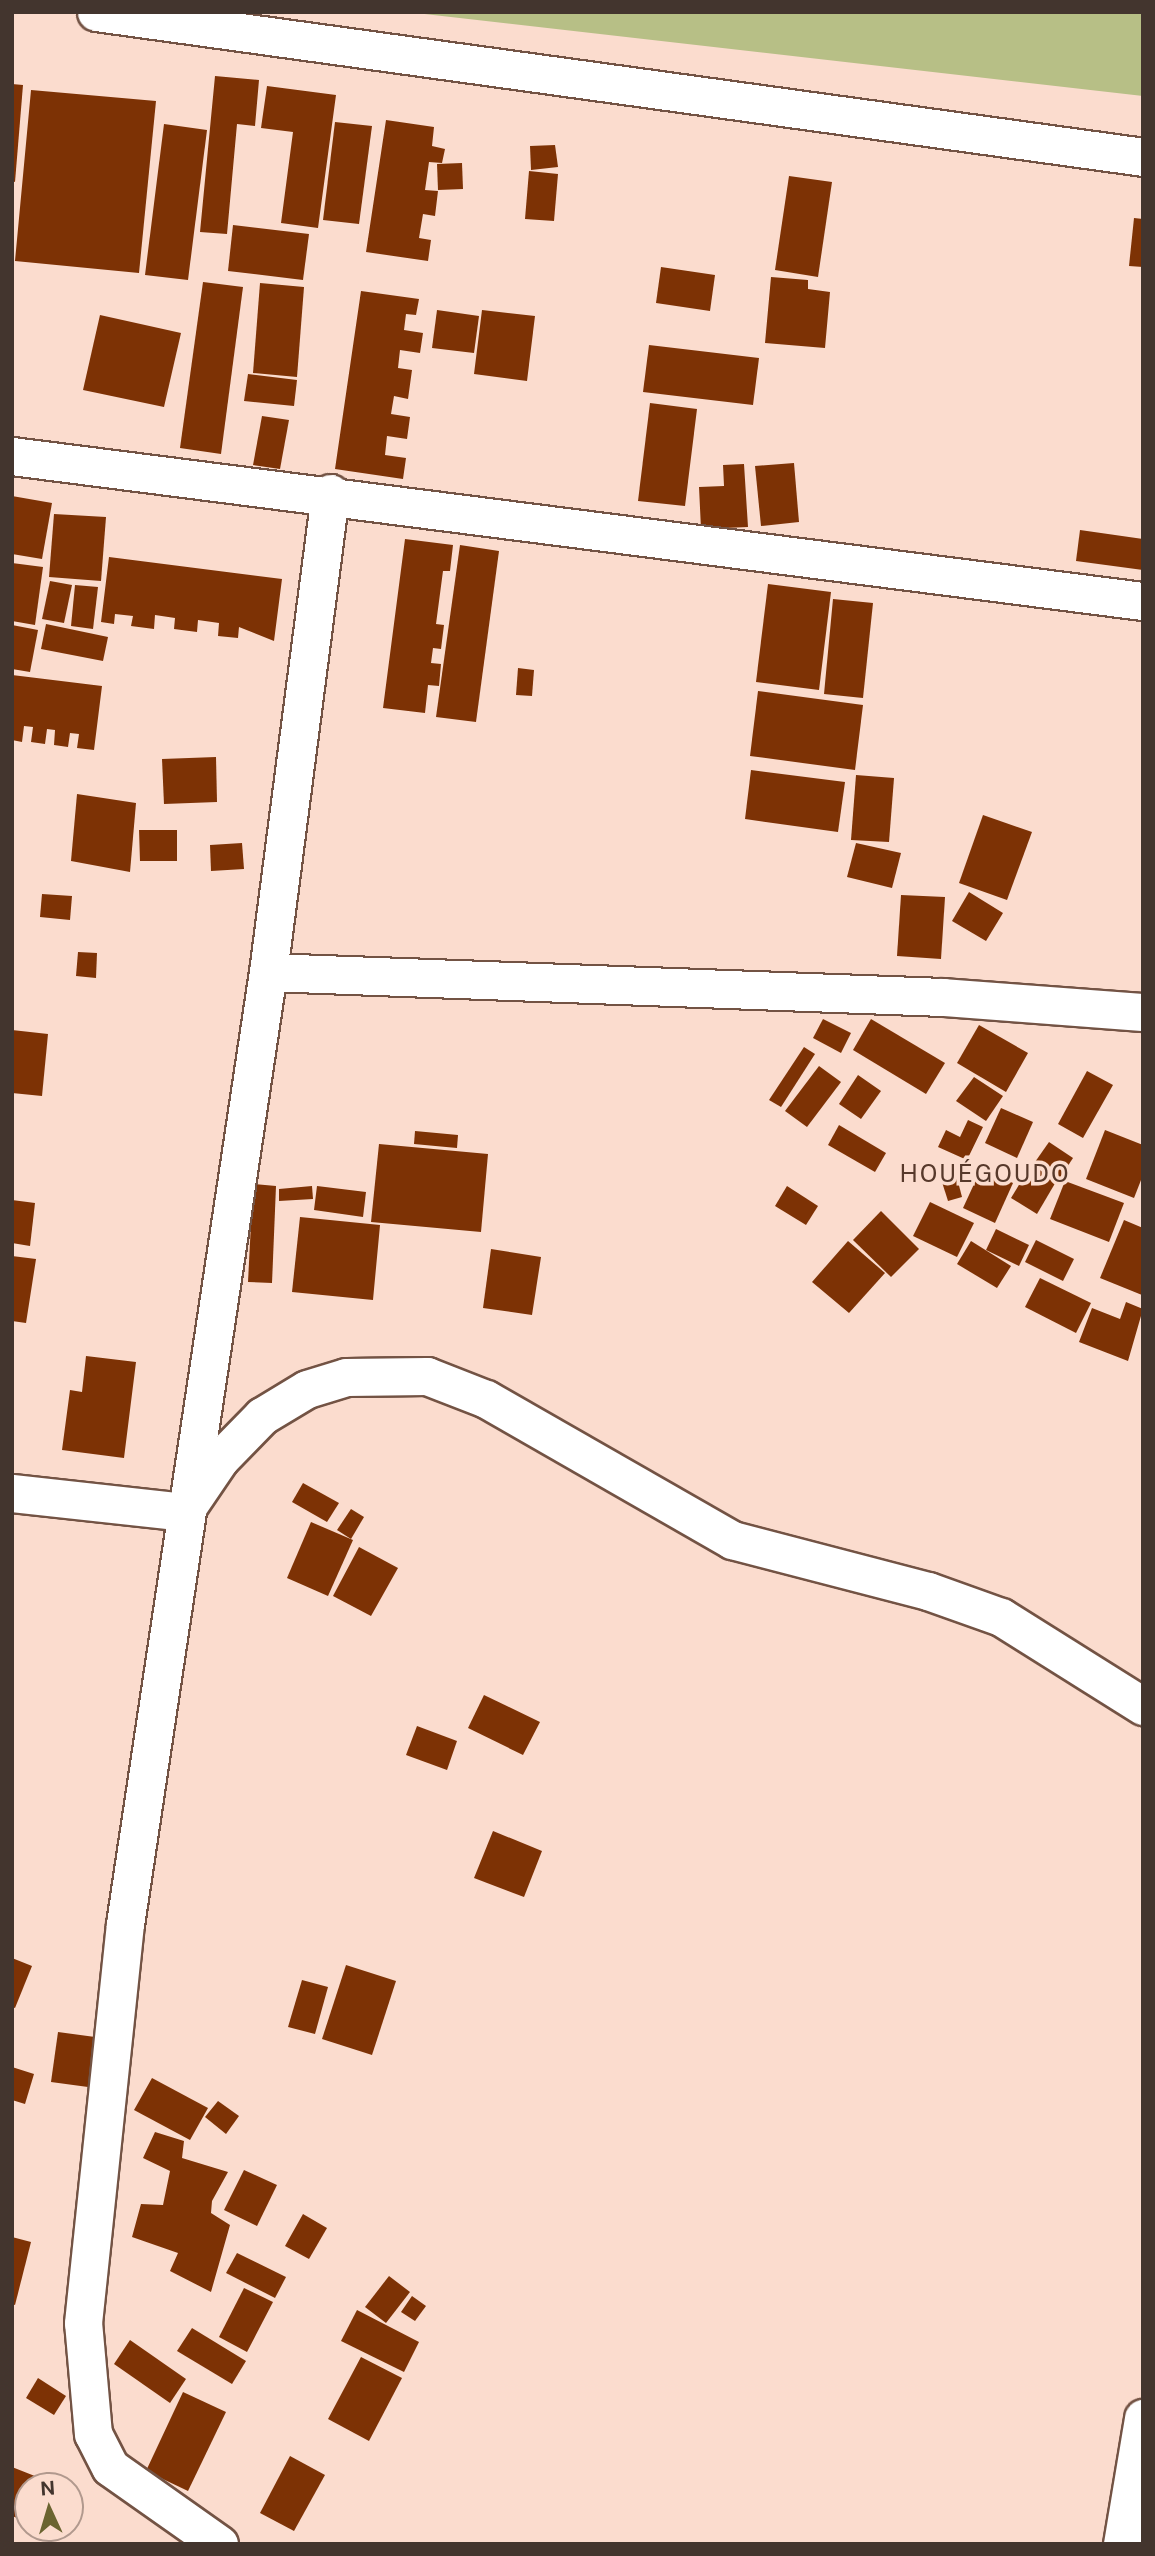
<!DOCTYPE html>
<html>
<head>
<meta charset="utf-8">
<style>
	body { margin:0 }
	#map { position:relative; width:1155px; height:2556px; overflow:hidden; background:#fbdcce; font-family:"Public Sans",sans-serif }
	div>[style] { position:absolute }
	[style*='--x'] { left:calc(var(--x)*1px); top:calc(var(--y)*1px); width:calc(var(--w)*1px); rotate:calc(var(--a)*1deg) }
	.green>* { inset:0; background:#b7bf86 }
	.building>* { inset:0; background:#7d3205 }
	.roads { filter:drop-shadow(2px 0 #735344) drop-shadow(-2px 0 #735344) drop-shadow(0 2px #735344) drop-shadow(0 -2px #735344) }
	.minor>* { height:37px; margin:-18.5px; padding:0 18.5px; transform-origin:18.5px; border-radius:18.5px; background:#fff }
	span { translate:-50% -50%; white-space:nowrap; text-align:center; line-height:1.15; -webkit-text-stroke:7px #fbdcce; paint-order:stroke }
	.quarter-label { font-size:24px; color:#57392b; letter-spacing:2px }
	.frame { position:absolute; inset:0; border:14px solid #43352e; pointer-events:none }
	.north { position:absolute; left:14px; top:2472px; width:70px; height:70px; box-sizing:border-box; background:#fbdcce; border:2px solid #b1998e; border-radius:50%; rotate:356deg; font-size:19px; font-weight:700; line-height:28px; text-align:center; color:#43352e }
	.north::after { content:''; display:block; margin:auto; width:24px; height:32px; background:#6b6430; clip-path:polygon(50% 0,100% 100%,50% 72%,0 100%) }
</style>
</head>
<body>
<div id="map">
	<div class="green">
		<div style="clip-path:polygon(407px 12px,1143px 12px,1143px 96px)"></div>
	</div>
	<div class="building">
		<div style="clip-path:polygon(215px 76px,259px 80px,255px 126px,237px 124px,227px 234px,200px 232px)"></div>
		<div style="clip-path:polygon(12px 84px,23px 85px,15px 182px,12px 181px)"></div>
		<div style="clip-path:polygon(267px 86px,336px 95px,318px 228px,281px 223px,293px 132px,261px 128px)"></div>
		<div style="clip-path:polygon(31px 90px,156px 101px,139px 273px,15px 261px)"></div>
		<div style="clip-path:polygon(386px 120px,434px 127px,432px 146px,445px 149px,442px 163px,429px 162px,425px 190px,438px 191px,435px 216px,423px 214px,419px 238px,431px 240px,428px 261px,366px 252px)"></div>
		<div style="clip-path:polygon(335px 122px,372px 126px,359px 224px,323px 220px)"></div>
		<div style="clip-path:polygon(164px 124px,207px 130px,188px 280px,145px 275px)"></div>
		<div style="clip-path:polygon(555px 145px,558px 167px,531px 170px,530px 146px)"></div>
		<div style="clip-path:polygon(462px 163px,463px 189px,438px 190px,437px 164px)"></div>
		<div style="clip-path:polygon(529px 171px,558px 174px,554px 221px,525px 219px)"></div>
		<div style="clip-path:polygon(789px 176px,832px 182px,818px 277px,775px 270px)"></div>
		<div style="clip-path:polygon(1134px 218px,1143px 219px,1143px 267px,1129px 266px)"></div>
		<div style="clip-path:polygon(233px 225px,309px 234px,303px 280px,228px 271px)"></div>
		<div style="clip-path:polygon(661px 267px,715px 275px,710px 311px,656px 303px)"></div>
		<div style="clip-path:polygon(771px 277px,808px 280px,808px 289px,830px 292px,825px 348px,765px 343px)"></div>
		<div style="clip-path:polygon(203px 282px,243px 287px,221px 454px,180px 448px)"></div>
		<div style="clip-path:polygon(260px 283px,304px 287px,297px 377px,253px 373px)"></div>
		<div style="clip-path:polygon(361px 291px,419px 299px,416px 315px,406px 314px,404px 330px,423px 333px,420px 353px,400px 350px,398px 368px,412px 370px,408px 399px,394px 396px,391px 414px,410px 417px,407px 439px,387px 436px,385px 455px,406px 458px,403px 479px,335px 469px)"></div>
		<div style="clip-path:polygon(437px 310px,479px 316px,474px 353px,432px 348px)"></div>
		<div style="clip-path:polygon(482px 310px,535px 316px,527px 381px,474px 374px)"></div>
		<div style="clip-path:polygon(100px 315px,181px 333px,164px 407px,83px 390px)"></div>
		<div style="clip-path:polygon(649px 345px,759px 358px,753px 405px,643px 392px)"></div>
		<div style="clip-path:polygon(248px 374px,297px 380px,294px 406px,244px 401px)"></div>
		<div style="clip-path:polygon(650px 403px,697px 409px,685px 506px,638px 501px)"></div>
		<div style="clip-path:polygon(262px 416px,289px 420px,280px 469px,253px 465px)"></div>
		<div style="clip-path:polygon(794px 463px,799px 522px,761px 526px,755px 466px)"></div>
		<div style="clip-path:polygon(744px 464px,748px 527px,701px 529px,699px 487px,724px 486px,723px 465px)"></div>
		<div style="clip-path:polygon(12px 496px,52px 503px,42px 559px,12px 554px)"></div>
		<div style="clip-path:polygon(54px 514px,106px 517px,101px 581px,49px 577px)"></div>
		<div style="clip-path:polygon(1080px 530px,1143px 539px,1143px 570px,1076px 561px)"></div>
		<div style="clip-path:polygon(405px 539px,453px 545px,450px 571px,443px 571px,436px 624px,444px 625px,441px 649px,433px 648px,431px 663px,441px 664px,439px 686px,428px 685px,425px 713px,383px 708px)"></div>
		<div style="clip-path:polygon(460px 545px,499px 551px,476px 722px,436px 717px)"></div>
		<div style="clip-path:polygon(109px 557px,282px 579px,274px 641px,239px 627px,238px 638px,218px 636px,219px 623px,198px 620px,197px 632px,174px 629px,175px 618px,155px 615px,154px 629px,131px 626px,133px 616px,115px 614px,114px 624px,101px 622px)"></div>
		<div style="clip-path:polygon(12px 563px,43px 567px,35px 625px,12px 621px)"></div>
		<div style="clip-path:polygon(50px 581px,72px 585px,64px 623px,42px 619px)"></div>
		<div style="clip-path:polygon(768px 584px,831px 592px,819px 690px,756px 682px)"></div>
		<div style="clip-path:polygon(75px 585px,98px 587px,93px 629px,71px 626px)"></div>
		<div style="clip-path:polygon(833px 599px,873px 603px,863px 698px,824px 694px)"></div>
		<div style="clip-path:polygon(46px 624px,108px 637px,103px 661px,41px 649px)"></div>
		<div style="clip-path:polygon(12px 625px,38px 630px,30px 672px,12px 669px)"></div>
		<div style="clip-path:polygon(518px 668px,534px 670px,532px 696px,516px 695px)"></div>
		<div style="clip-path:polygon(12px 675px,102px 686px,94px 750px,77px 748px,79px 734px,70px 733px,68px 747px,54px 745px,55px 730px,47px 729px,45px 744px,31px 742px,33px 727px,24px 726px,22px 742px,12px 740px)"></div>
		<div style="clip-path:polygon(758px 691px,863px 705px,855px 770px,750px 756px)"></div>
		<div style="clip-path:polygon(216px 757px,217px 802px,164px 804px,162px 759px)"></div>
		<div style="clip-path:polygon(751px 770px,845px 782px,838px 832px,745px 819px)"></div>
		<div style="clip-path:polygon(856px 775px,894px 778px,889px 842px,851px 840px)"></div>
		<div style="clip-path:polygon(77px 794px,136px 803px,130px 872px,71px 861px)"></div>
		<div style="clip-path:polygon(983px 815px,1032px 832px,1007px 900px,959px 883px)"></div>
		<div style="clip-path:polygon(139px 830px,177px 830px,177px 861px,140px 861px)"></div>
		<div style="clip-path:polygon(242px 843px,244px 869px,211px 871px,210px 845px)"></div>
		<div style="clip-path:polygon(856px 843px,901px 853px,892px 888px,847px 877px)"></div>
		<div style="clip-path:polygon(969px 892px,1003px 913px,986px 941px,952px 921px)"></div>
		<div style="clip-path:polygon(42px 894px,72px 896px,70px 920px,40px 917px)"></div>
		<div style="clip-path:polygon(901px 895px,945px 897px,941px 959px,897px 956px)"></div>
		<div style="clip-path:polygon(78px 952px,97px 953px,96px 978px,76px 976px)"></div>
		<div style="clip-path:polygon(823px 1019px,851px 1033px,841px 1053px,813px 1038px)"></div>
		<div style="clip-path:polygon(871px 1019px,945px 1063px,926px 1094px,853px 1050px)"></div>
		<div style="clip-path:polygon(979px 1025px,1028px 1053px,1006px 1092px,957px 1063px)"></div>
		<div style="clip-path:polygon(12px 1030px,48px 1034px,42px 1096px,12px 1093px)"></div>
		<div style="clip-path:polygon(804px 1047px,815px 1054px,781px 1107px,769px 1100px)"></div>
		<div style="clip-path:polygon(819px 1066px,841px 1082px,807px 1127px,785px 1111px)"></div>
		<div style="clip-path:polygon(1087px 1071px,1113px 1085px,1083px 1138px,1058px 1124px)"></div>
		<div style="clip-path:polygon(858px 1075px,881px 1091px,861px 1119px,839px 1104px)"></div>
		<div style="clip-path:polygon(974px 1077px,1003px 1096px,986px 1121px,956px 1101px)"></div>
		<div style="clip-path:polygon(1001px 1108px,1033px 1122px,1017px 1158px,985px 1143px)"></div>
		<div style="clip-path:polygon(968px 1120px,983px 1127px,967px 1160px,938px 1147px,946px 1130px,960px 1137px)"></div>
		<div style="clip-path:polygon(839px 1125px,886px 1153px,875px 1172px,828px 1145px)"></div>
		<div style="clip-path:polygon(1105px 1130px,1143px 1145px,1143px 1175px,1134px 1198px,1086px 1179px)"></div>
		<div style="clip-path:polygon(415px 1131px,458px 1135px,457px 1148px,414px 1144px)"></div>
		<div style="clip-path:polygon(1049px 1142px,1073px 1158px,1060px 1178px,1035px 1162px)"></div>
		<div style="clip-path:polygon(379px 1144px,488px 1154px,481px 1232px,371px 1222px)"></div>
		<div style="clip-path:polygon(1031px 1165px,1057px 1180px,1037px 1214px,1011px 1198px)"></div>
		<div style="clip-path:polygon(981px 1169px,1013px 1183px,995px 1223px,963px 1208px)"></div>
		<div style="clip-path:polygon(957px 1178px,962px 1197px,948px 1201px,942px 1182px)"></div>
		<div style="clip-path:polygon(1065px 1181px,1124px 1203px,1109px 1242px,1050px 1219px)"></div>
		<div style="clip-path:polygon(253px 1184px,276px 1186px,272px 1283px,248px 1282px)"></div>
		<div style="clip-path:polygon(312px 1186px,313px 1199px,279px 1201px,279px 1189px)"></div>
		<div style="clip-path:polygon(317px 1186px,366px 1192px,363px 1217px,314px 1210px)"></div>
		<div style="clip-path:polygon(787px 1186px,818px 1206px,806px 1225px,775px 1206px)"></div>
		<div style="clip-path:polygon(12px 1200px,35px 1203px,30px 1246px,12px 1243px)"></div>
		<div style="clip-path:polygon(930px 1202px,974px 1223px,957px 1257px,913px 1236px)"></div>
		<div style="clip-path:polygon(881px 1211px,919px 1249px,891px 1277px,853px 1240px)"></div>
		<div style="clip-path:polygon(300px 1217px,380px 1225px,373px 1300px,292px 1292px)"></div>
		<div style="clip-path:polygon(1124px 1220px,1143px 1228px,1142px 1295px,1100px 1278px)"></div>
		<div style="clip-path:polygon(996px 1229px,1029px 1245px,1019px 1266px,986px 1250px)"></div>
		<div style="clip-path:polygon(1036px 1240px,1074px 1259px,1063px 1281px,1025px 1262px)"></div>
		<div style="clip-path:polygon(848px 1241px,885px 1273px,849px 1313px,812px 1282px)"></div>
		<div style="clip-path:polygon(971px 1241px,1011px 1266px,997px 1288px,957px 1264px)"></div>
		<div style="clip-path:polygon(491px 1249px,541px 1257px,532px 1315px,483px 1308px)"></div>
		<div style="clip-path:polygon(12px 1256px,36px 1259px,26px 1323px,12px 1321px)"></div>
		<div style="clip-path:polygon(1040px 1278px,1091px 1303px,1076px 1333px,1025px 1307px)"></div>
		<div style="clip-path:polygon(1126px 1302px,1143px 1309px,1128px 1361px,1079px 1342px,1092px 1308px,1120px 1319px)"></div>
		<div style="clip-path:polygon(86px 1356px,136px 1362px,124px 1458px,62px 1450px,70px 1390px,82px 1392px)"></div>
		<div style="clip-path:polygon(303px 1483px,339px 1503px,327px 1522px,292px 1502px)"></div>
		<div style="clip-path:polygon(351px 1509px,364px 1517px,351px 1539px,337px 1530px)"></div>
		<div style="clip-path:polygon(311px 1522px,353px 1540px,328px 1596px,287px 1578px)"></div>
		<div style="clip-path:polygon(359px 1547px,398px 1568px,371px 1616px,333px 1596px)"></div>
		<div style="clip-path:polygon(484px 1695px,540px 1722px,523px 1755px,468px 1728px)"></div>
		<div style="clip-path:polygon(417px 1726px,457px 1741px,447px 1770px,406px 1755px)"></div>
		<div style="clip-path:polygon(493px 1831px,542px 1851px,524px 1897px,474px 1878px)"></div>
		<div style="clip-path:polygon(12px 1958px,32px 1966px,15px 2008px,12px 2007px)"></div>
		<div style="clip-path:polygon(346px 1965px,396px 1981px,372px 2055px,322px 2039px)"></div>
		<div style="clip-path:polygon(302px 1980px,328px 1987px,315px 2034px,288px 2027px)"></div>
		<div style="clip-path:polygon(58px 2032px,95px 2037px,88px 2087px,51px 2082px)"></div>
		<div style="clip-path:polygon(12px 2067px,34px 2074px,25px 2104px,12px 2100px)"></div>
		<div style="clip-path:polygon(152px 2078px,208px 2108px,190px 2140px,134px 2110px)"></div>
		<div style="clip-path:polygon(218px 2101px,239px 2116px,226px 2134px,205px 2117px)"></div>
		<div style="clip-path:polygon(155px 2132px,184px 2141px,182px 2158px,228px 2172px,212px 2201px,211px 2213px,230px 2225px,211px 2292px,170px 2271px,178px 2253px,132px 2237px,141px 2204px,163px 2205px,170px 2171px,143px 2158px)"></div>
		<div style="clip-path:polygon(244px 2170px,277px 2185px,257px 2226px,224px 2210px)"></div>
		<div style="clip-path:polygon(303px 2214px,327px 2228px,309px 2259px,285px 2246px)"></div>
		<div style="clip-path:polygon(12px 2237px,31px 2242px,15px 2305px,12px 2304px)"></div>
		<div style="clip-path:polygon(237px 2253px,286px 2277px,275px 2298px,226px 2273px)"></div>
		<div style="clip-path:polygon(389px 2276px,410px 2292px,386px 2323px,365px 2307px)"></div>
		<div style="clip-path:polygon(244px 2288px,273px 2302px,247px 2352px,219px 2337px)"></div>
		<div style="clip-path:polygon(412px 2296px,426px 2306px,415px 2321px,401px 2312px)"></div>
		<div style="clip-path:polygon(357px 2310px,419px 2342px,404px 2372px,341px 2341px)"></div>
		<div style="clip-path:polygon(192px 2328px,246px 2361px,232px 2384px,177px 2351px)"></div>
		<div style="clip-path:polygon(130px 2340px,186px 2379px,170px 2403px,114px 2364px)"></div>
		<div style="clip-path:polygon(361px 2357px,402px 2378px,369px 2441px,328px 2419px)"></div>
		<div style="clip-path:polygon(38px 2378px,66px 2396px,54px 2415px,26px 2398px)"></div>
		<div style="clip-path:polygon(183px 2392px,226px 2412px,188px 2491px,146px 2471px)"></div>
		<div style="clip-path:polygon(290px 2456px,325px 2475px,294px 2531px,260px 2513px)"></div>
		<div style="clip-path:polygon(12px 2467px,55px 2484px,28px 2486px,28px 2522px,12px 2516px)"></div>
	</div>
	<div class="roads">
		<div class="minor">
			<div style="--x:96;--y:12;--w:1057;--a:7.88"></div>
			<div style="--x:12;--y:456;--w:1140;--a:7.31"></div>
			<div style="--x:268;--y:972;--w:675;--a:2.12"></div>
			<div style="--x:943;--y:997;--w:201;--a:4.3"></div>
			<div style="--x:12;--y:1493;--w:173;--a:6.3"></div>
			<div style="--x:184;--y:1512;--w:64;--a:-55.8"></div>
			<div style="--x:220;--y:1459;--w:60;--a:-45.7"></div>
			<div style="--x:262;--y:1416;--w:52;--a:-31"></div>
			<div style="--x:307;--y:1389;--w:41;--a:-17.1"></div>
			<div style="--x:346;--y:1377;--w:81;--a:-0.7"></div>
			<div style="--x:427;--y:1376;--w:63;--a:21.3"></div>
			<div style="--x:486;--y:1399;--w:284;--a:29.8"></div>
			<div style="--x:732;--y:1540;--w:203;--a:14.6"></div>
			<div style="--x:928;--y:1591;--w:77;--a:19.6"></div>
			<div style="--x:1001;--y:1617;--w:168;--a:32.1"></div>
			<div style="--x:219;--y:2544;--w:133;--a:-144.8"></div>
			<div style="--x:110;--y:2467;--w:37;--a:-117"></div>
			<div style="--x:93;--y:2434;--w:111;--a:-95.1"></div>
			<div style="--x:83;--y:2323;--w:401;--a:-84"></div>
			<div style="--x:125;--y:1924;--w:963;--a:-81.46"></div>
			<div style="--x:268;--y:972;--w:483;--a:-82.6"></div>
			<div style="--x:1122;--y:2544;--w:128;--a:-80.5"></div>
		</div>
	</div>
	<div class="quarter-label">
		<span style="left:985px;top:1174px">HOUÉGOUDO</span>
	</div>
	<div class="frame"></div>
	<div class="north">N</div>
</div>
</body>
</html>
